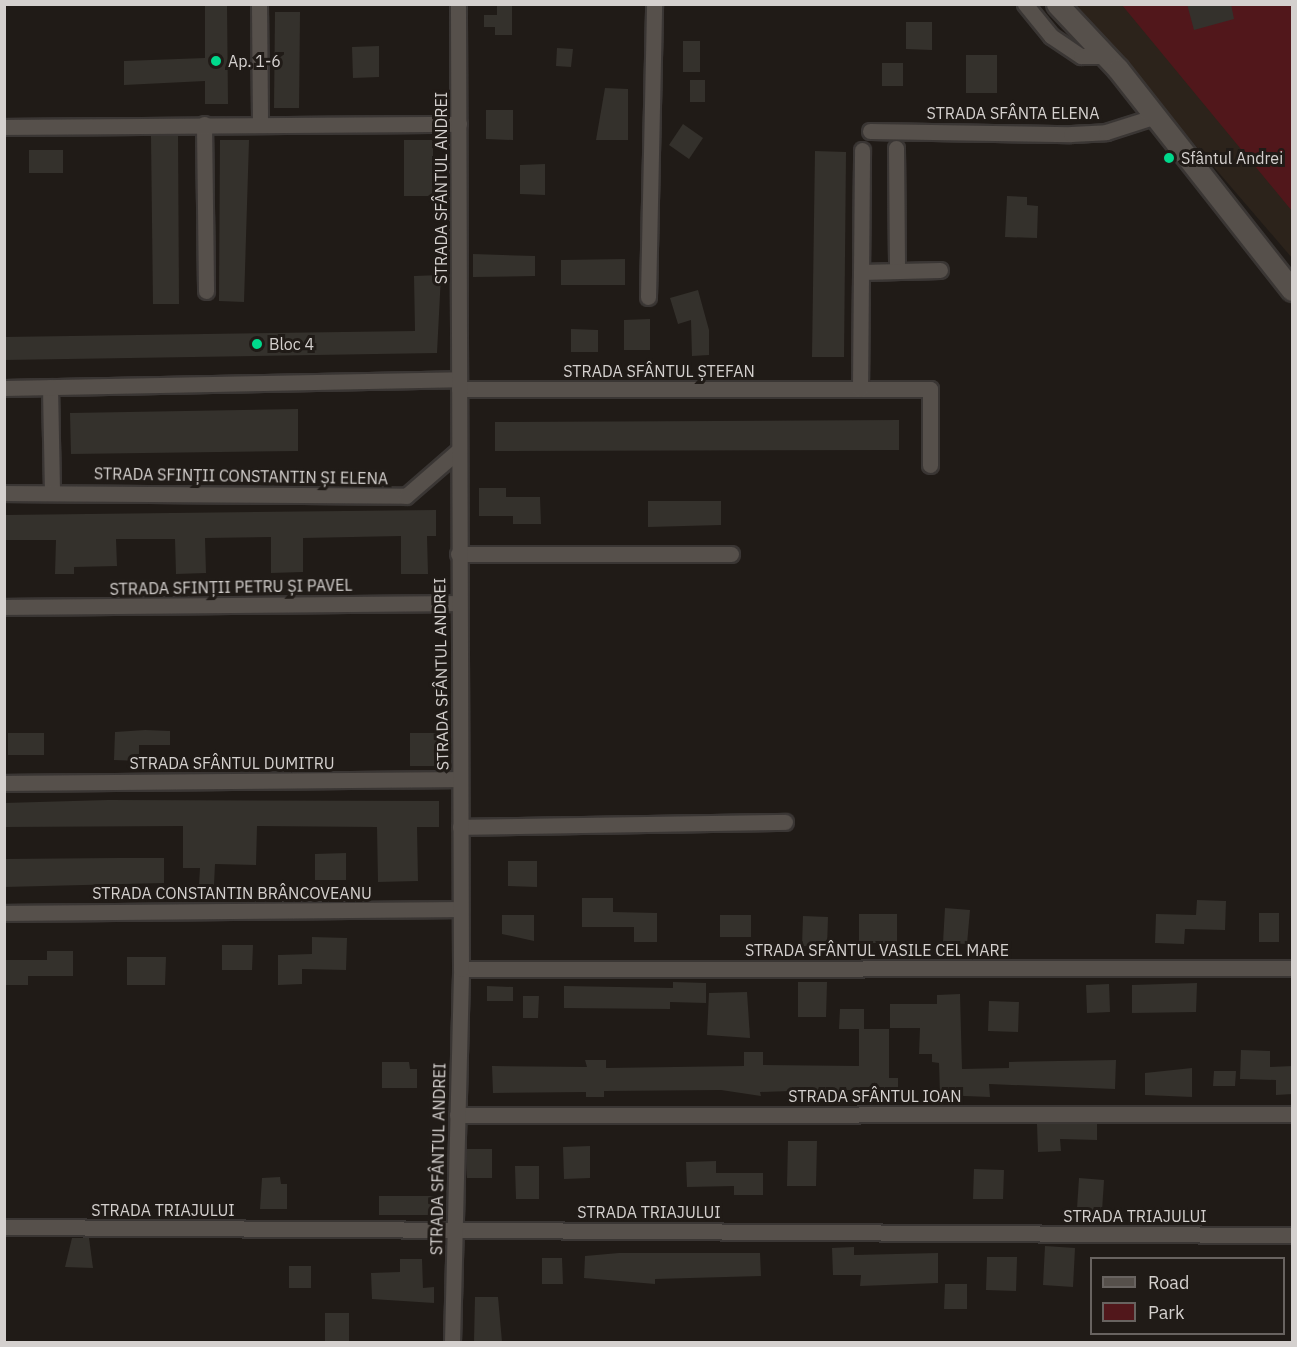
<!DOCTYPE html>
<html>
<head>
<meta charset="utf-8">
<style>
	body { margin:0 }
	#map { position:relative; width:1297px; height:1347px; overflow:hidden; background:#201b17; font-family:"IBM Plex Sans",sans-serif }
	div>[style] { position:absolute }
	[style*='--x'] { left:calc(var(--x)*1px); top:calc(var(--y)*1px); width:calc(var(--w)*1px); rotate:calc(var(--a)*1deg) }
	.built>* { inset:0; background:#2c231b }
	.green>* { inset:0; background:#51171b }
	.building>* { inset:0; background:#34312c }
	.roads { filter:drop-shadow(2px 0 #3a3634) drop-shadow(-2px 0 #3a3634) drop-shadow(0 2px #3a3634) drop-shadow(0 -2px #3a3634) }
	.minor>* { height:15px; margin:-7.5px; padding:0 7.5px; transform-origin:7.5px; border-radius:7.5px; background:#56504b }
	.secondary>* { height:21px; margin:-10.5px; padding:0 10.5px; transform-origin:10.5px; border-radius:10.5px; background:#56504b }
	.dots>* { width:16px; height:16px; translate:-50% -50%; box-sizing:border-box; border:3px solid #201b17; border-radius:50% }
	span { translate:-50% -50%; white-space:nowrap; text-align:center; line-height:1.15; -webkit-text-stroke:6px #201b17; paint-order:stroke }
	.poi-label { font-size:16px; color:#d4d0ce }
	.left { translate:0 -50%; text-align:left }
	.street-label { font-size:16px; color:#d4d0ce }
	.frame { position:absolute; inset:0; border:6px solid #d4d0ce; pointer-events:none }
	.legend { position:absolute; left:1090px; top:1257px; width:195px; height:78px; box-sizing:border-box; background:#201b17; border:2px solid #686360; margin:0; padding:8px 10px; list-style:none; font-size:18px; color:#d4d0ce }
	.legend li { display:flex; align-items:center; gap:12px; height:30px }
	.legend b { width:30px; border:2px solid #686360 }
</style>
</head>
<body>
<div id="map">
	<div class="built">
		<div style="clip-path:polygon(1075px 5px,1292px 5px,1292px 258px)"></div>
	</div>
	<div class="green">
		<div style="clip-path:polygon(1122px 5px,1292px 5px,1292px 211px)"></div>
	</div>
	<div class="building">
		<div style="clip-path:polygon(205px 4px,227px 4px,228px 104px,205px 104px,205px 81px,124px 85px,124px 61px,205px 58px)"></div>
		<div style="clip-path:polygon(497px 4px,512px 4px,512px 35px,495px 35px,495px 27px,484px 27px,484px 15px,497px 15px)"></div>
		<div style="clip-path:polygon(1187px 4px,1231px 4px,1234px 19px,1194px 30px)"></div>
		<div style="clip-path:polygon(275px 12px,300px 12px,299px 108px,274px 108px)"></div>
		<div style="clip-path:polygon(906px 22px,932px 22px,932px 50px,906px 49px)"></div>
		<div style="clip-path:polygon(683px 41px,700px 41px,700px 72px,683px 72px)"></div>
		<div style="clip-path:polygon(379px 46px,379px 77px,353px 78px,352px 47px)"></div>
		<div style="clip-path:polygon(557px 48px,573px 49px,571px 67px,556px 66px)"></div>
		<div style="clip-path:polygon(966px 55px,997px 55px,997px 93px,966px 93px)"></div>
		<div style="clip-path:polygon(882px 63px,903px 63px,903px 86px,882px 86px)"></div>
		<div style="clip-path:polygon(690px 80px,705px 80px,705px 102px,690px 102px)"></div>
		<div style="clip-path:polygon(605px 88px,628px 89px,628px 140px,596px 140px)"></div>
		<div style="clip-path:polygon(486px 110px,513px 110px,513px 140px,486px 139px)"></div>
		<div style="clip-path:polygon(683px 124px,703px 138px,689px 159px,669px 145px)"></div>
		<div style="clip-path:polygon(151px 136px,178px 136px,179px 304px,153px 304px)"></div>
		<div style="clip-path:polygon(220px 140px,249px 140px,244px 302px,219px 301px)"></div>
		<div style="clip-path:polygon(404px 140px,433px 140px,433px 196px,404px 196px)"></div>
		<div style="clip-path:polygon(29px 150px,63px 150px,63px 173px,29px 173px)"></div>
		<div style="clip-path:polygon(815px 151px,846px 152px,844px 357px,812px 357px)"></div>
		<div style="clip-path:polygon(545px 164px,545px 195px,520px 194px,520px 165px)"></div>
		<div style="clip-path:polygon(1007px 196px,1027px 197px,1027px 205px,1038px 206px,1037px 238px,1005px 237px)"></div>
		<div style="clip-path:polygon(473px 254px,535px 256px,535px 276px,473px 277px)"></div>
		<div style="clip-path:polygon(625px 259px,625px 285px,561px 285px,561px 260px)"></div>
		<div style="clip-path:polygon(441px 275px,437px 353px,4px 360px,4px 337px,415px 331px,414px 276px)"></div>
		<div style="clip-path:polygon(698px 290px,709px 330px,709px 355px,692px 356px,691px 320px,678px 324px,670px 298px)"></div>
		<div style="clip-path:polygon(650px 319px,650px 350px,624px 350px,624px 320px)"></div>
		<div style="clip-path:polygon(571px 329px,598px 330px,598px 352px,571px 352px)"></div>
		<div style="clip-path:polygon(298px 409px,298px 451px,71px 454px,70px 413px)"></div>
		<div style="clip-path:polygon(899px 420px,899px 450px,495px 451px,495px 422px)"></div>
		<div style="clip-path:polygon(479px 488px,506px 488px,506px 497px,540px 497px,541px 524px,513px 524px,513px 516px,479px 516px)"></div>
		<div style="clip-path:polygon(648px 501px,721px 501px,721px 525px,648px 527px)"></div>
		<div style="clip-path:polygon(436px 510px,436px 536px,427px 536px,428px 574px,401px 574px,401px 536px,303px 538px,303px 572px,271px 573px,271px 537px,205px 538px,206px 573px,176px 574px,175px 539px,116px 539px,117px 566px,74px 567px,74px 574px,55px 574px,56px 540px,4px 540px,4px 515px)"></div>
		<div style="clip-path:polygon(145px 730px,170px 731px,170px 745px,139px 745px,139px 761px,114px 760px,115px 732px)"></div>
		<div style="clip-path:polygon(8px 733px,44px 733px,44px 755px,8px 755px)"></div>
		<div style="clip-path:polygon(410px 733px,438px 733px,438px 766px,410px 766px)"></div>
		<div style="clip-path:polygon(108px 800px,439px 801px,439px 827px,417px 827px,418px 881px,378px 882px,377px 827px,257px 826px,256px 865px,215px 864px,214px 885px,199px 885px,200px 868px,183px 868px,183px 826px,4px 827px,4px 803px)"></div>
		<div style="clip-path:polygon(346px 853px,346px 880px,315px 880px,315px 854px)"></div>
		<div style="clip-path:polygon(117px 858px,164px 858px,164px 883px,4px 887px,4px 859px)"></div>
		<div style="clip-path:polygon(508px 861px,537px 861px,537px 887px,508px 886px)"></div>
		<div style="clip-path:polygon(582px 898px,613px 898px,613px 912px,657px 913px,657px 942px,634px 942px,634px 927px,582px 927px)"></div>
		<div style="clip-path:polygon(1197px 900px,1226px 901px,1225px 930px,1185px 929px,1184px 944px,1155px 943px,1156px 914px,1196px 915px)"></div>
		<div style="clip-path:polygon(945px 908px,970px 910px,967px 944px,943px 943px)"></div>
		<div style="clip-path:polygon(1259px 913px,1279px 913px,1279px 942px,1259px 942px)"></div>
		<div style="clip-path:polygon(859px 914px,897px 914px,897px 943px,859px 943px)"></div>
		<div style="clip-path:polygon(502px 915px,534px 915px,534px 941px,502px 934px)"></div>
		<div style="clip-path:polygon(720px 915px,751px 915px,751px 937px,720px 937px)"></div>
		<div style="clip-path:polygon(803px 916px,828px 917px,827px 947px,802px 946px)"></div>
		<div style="clip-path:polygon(312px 937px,347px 938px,346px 970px,302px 969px,302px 984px,278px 985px,278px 955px,312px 954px)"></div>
		<div style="clip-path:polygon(222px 945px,253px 945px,252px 970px,222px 970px)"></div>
		<div style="clip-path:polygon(47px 951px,73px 951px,73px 976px,28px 976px,28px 985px,4px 985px,4px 960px,47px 960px)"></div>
		<div style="clip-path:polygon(127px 957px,166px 957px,165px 985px,127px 985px)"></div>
		<div style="clip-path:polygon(673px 982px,706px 983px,706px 1003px,670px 1002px,670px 1009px,564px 1008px,564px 986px,673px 988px)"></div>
		<div style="clip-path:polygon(798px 982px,827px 982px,826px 1017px,798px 1017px)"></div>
		<div style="clip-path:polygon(1197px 983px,1196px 1012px,1132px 1013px,1132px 985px)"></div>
		<div style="clip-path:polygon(1109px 984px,1110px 1012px,1087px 1013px,1086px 985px)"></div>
		<div style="clip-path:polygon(487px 986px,513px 987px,513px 1001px,487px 1001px)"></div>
		<div style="clip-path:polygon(747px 992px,750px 1038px,707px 1035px,709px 993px)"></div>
		<div style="clip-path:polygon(960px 994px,962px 1069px,1009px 1068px,1009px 1062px,1116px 1060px,1115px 1089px,989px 1084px,990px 1097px,940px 1095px,939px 1063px,932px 1062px,932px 1054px,919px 1054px,920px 1028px,890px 1028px,890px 1004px,937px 1004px,937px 995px)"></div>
		<div style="clip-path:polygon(523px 996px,539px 996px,538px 1018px,523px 1018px)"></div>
		<div style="clip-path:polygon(989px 1001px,1019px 1002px,1018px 1032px,988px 1031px)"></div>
		<div style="clip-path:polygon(840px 1009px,864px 1009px,864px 1029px,839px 1029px)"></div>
		<div style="clip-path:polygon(859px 1029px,889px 1029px,889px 1078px,898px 1078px,898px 1098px,871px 1098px,871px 1090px,840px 1090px,840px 1096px,821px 1096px,821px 1090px,760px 1092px,761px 1096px,721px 1090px,604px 1091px,604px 1097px,586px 1097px,586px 1092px,493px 1093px,492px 1066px,587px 1067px,585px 1060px,606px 1060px,606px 1068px,744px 1066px,744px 1052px,763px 1052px,763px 1065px,859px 1066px)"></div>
		<div style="clip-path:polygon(1241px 1050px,1270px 1051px,1270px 1067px,1293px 1066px,1293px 1094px,1276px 1095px,1276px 1080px,1240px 1079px)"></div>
		<div style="clip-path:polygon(382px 1062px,409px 1062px,410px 1069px,417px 1069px,417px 1088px,382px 1088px)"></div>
		<div style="clip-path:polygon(1192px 1068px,1192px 1097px,1145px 1095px,1145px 1073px)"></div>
		<div style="clip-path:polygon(1214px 1071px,1236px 1071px,1235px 1086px,1213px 1086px)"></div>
		<div style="clip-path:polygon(1037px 1124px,1097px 1124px,1097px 1140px,1060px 1139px,1061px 1151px,1038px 1152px)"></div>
		<div style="clip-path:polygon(788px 1141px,817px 1141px,816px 1186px,787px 1186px)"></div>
		<div style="clip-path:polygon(590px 1146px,590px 1178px,564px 1179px,563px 1147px)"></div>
		<div style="clip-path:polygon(467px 1149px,492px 1149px,492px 1178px,467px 1178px)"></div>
		<div style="clip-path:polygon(716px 1161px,716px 1173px,763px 1173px,763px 1195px,734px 1195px,734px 1186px,687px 1187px,686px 1162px)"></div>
		<div style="clip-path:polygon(515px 1166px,539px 1166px,539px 1199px,516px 1199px)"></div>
		<div style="clip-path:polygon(974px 1169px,1004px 1170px,1003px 1199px,973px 1199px)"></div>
		<div style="clip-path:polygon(280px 1177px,281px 1184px,287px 1184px,287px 1209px,260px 1209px,262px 1178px)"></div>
		<div style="clip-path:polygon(1079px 1178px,1104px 1180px,1102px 1211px,1077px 1209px)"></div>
		<div style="clip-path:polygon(379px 1196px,434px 1196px,433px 1215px,379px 1215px)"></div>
		<div style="clip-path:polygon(72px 1238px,89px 1238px,93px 1268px,65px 1267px)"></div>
		<div style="clip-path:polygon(1045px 1246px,1075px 1248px,1073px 1287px,1043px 1285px)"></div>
		<div style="clip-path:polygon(854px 1247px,854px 1255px,938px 1253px,938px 1283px,860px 1286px,861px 1275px,833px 1275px,832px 1248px)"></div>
		<div style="clip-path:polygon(619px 1253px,760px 1253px,761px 1276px,655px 1279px,655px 1284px,584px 1278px,585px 1256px)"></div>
		<div style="clip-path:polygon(987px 1257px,1017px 1257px,1016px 1291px,986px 1290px)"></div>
		<div style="clip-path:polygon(542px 1258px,562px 1258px,563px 1284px,542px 1284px)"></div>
		<div style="clip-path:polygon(400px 1259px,422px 1259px,423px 1288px,434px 1287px,434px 1303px,372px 1299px,371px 1273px,400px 1272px)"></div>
		<div style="clip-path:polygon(289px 1266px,311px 1266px,311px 1288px,289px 1288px)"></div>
		<div style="clip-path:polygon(945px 1284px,967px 1284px,967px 1309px,944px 1309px)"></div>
		<div style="clip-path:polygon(475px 1297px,498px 1297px,502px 1342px,474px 1342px)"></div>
		<div style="clip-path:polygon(325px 1313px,349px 1313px,349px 1342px,325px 1342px)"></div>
	</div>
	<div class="roads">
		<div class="minor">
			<div style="--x:259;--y:4;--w:120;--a:89.5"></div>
			<div style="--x:1025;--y:4;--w:41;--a:50.9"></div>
			<div style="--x:1051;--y:36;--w:36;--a:34"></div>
			<div style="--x:1081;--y:56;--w:24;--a:0"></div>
			<div style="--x:204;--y:124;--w:167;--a:89.3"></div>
			<div style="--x:4;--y:127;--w:455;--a:-0.4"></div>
			<div style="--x:870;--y:131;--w:201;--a:0.9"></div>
			<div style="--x:1071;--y:134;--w:35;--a:-3"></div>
			<div style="--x:1106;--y:132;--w:49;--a:-17.7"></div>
			<div style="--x:896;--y:148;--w:123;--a:89.5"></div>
			<div style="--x:861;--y:272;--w:79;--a:-1.5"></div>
			<div style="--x:648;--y:297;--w:293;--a:-88.8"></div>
			<div style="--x:50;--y:387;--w:106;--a:88.9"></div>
			<div style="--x:4;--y:388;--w:455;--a:-1.1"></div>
			<div style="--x:459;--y:389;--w:471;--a:0"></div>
			<div style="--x:930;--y:389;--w:76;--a:90"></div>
			<div style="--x:860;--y:389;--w:239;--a:-89.5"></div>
			<div style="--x:4;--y:493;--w:402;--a:0.4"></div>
			<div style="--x:406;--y:496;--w:70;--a:-41"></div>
			<div style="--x:458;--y:554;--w:273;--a:0"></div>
			<div style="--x:4;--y:607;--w:454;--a:-0.5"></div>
			<div style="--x:4;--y:783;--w:456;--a:-0.5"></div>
			<div style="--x:460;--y:827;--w:325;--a:-0.9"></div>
			<div style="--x:4;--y:913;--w:455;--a:-0.5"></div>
			<div style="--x:461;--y:969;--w:831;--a:-0.07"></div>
			<div style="--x:457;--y:1115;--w:835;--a:-0.07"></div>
			<div style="--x:4;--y:1227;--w:1288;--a:0.36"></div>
			<div style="--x:452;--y:1342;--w:373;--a:-88.6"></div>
			<div style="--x:461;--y:969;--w:965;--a:-90.18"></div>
		</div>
		<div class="secondary">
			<div style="--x:1057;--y:4;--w:89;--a:46.8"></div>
			<div style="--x:1118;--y:69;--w:281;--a:51.8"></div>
		</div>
	</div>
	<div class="dots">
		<div style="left:216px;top:61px;background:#00d98c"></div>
		<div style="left:1169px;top:158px;background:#00d98c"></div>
		<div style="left:257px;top:344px;background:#00d98c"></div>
	</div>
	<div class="poi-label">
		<span class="left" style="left:228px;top:61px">Ap. 1-6</span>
		<span class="left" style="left:1181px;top:158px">Sfântul Andrei</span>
		<span class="left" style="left:269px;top:344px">Bloc 4</span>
	</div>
	<div class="street-label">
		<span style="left:1013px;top:113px">STRADA SFÂNTA ELENA</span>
		<span style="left:441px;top:188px;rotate:-90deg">STRADA SFÂNTUL ANDREI</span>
		<span style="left:659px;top:371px">STRADA SFÂNTUL ȘTEFAN</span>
		<span style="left:241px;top:476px;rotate:1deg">STRADA SFINȚII CONSTANTIN ȘI ELENA</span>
		<span style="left:231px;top:587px;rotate:-1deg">STRADA SFINȚII PETRU ȘI PAVEL</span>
		<span style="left:441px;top:674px;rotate:-91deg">STRADA SFÂNTUL ANDREI</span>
		<span style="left:232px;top:763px">STRADA SFÂNTUL DUMITRU</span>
		<span style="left:232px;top:893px">STRADA CONSTANTIN BRÂNCOVEANU</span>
		<span style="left:877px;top:950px">STRADA SFÂNTUL VASILE CEL MARE</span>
		<span style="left:875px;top:1096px">STRADA SFÂNTUL IOAN</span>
		<span style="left:438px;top:1159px;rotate:-89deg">STRADA SFÂNTUL ANDREI</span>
		<span style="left:163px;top:1210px">STRADA TRIAJULUI</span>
		<span style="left:649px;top:1212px">STRADA TRIAJULUI</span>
		<span style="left:1135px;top:1216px">STRADA TRIAJULUI</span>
	</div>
	<div class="frame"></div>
	<ul class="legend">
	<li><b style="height:8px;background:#56504b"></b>Road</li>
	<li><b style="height:16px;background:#51171b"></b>Park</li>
	</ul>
</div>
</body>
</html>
